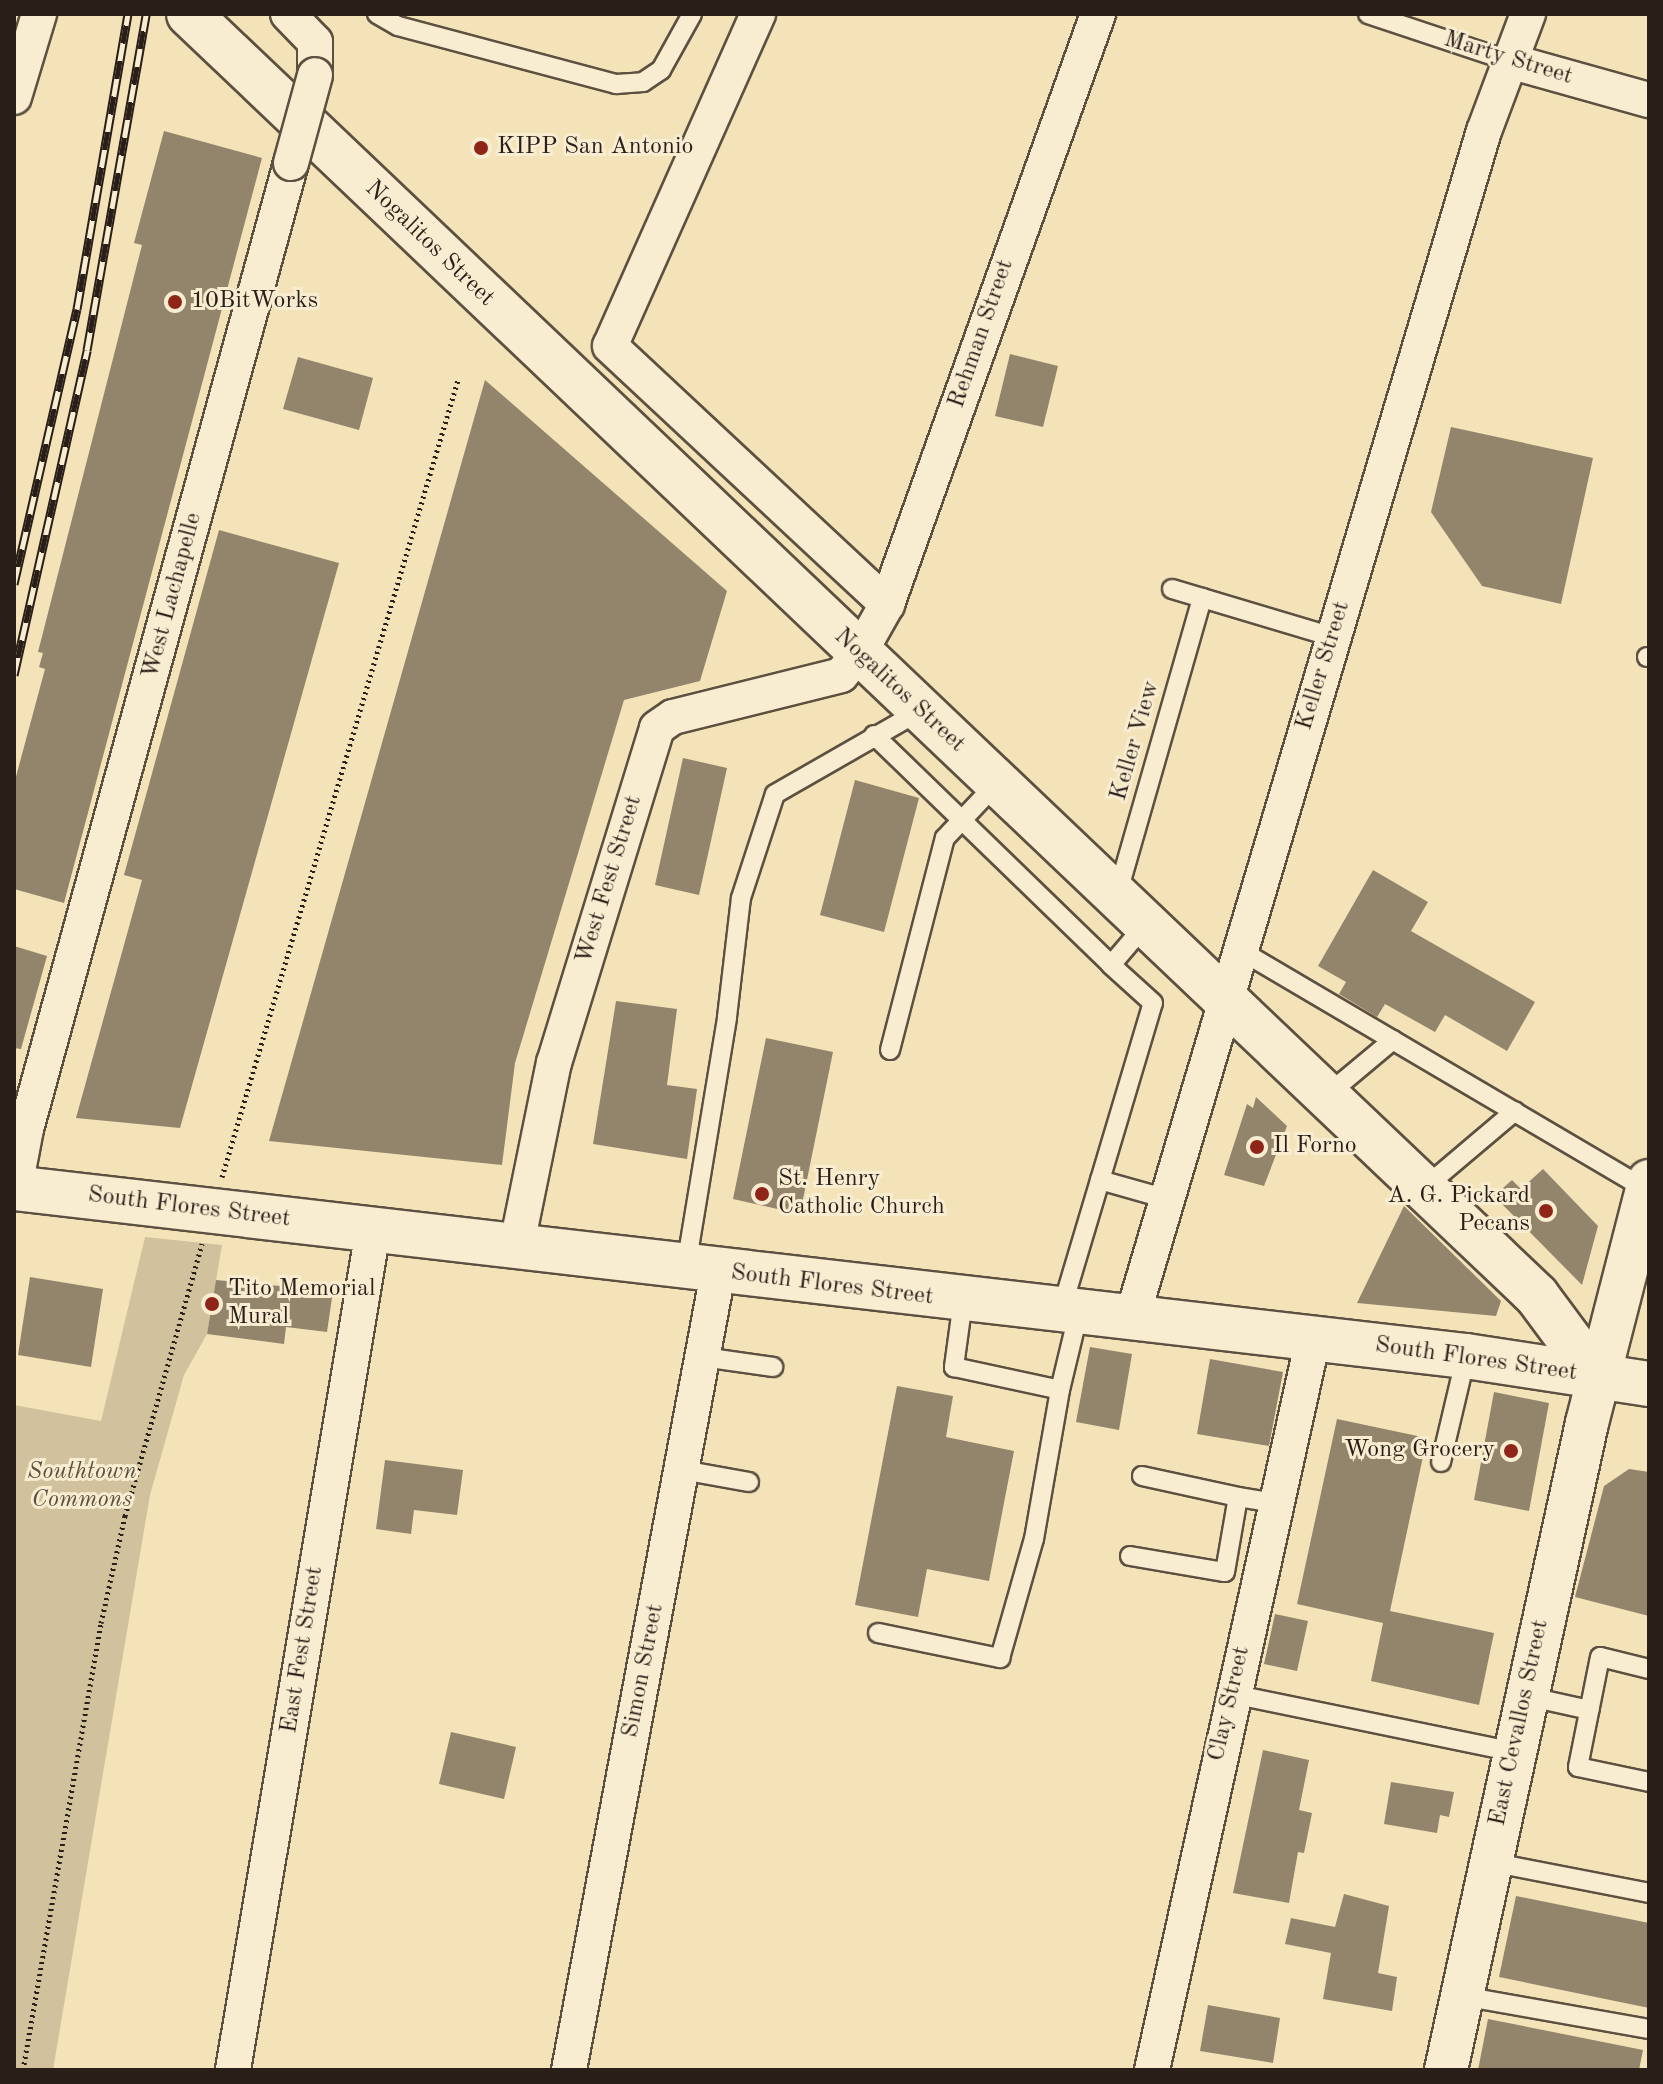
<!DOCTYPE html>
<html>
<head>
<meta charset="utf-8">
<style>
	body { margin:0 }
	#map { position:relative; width:1663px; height:2084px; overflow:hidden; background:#f4e3b8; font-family:"Old Standard TT",serif }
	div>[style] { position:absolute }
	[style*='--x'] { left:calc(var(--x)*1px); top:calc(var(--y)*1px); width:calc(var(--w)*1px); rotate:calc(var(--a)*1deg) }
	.green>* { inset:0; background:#d1c29d }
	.building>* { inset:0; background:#93856b }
	.path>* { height:5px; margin-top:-2.5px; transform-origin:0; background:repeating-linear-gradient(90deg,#291f18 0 2px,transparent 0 6px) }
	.roads { filter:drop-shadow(2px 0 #5c5040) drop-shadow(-2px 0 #5c5040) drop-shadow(0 2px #5c5040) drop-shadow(0 -2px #5c5040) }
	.service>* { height:18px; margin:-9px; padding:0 9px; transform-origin:9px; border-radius:9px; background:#f8edd1 }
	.minor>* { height:34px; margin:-17px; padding:0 17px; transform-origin:17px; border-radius:17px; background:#f8edd1 }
	.tertiary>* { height:42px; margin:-21px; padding:0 21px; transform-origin:21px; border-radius:21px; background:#f8edd1 }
	.secondary>* { height:44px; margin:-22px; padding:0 22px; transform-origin:22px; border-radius:22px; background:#f8edd1 }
	.rail>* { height:9px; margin-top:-4.5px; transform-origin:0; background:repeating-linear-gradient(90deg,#f8edd1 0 18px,#291f18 0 36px); box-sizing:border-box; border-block:2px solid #291f18 }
	.bridges { filter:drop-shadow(2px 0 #5c5040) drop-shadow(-2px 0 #5c5040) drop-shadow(0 2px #5c5040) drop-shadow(0 -2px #5c5040) }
	.minor-bridge>* { height:34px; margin:-17px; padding:0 17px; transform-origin:17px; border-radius:17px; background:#f8edd1 }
	.dots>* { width:22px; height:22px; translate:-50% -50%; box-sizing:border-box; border:4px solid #f8edd1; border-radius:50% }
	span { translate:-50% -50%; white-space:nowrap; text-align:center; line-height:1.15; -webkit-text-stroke:6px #f8edd1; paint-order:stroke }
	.street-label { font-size:24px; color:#291f18 }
	.poi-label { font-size:24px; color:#291f18 }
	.left { translate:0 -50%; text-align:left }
	.right { translate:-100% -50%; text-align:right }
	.park-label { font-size:24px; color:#5b5040; font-style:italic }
	.frame { position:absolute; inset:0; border:16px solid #291f18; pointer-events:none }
</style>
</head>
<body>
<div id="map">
	<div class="green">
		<div style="clip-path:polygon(145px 1237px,222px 1245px,207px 1334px,184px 1375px,150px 1495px,53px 2070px,14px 2070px,14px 1405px,101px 1421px)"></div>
	</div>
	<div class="building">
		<div style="clip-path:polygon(164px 131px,262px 158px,64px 903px,14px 889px,14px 784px,45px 669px,39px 667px,43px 653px,38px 652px,142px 245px,134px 243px)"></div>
		<div style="clip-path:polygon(1010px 354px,1058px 366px,1043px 427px,995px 416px)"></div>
		<div style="clip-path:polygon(298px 357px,373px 378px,359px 430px,283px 409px)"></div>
		<div style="clip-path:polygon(485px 380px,727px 591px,700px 681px,624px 700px,515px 1063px,502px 1165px,269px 1141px)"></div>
		<div style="clip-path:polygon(1451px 427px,1593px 458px,1561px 604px,1482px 586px,1431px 512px)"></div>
		<div style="clip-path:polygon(219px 530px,339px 563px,180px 1128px,76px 1118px,142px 880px,124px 875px)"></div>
		<div style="clip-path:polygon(683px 758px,727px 768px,699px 895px,655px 885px)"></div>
		<div style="clip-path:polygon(855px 780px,919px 798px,884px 932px,820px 915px)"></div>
		<div style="clip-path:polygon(1373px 870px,1428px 902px,1411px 931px,1535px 1002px,1507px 1051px,1445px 1015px,1435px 1032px,1385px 1004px,1377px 1017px,1339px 994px,1346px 982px,1318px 966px)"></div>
		<div style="clip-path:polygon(14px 946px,47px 956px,21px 1049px,14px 1048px)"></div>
		<div style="clip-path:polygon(616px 1001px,677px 1009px,667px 1085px,697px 1089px,687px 1159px,593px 1144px)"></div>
		<div style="clip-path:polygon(766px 1038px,833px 1052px,800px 1214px,733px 1199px)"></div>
		<div style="clip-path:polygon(1256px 1097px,1287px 1126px,1264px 1186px,1224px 1175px,1247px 1104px,1253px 1108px)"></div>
		<div style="clip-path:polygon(1543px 1169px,1598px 1226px,1582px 1285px,1494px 1196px,1512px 1180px,1521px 1189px)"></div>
		<div style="clip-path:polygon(1404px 1206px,1501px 1301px,1496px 1316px,1357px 1303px)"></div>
		<div style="clip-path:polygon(30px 1277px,103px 1289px,91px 1367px,18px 1355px)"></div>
		<div style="clip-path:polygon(216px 1280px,333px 1291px,327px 1332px,286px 1327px,284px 1344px,207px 1334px)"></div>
		<div style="clip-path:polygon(1090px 1347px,1132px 1354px,1119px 1430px,1076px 1422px)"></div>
		<div style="clip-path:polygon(1210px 1359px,1283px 1372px,1269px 1446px,1197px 1434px)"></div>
		<div style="clip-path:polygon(897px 1386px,953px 1396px,946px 1437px,1014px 1451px,989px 1581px,927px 1569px,918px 1617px,855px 1605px)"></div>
		<div style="clip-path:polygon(1494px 1392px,1549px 1403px,1529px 1511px,1474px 1500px)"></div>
		<div style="clip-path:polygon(1337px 1419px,1427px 1438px,1390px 1611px,1494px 1633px,1479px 1705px,1371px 1681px,1383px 1623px,1297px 1604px)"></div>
		<div style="clip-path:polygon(385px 1460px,463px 1470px,457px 1515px,414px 1510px,411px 1534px,376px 1529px)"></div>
		<div style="clip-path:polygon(1629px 1469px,1649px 1472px,1649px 1616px,1575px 1597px,1604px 1486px)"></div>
		<div style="clip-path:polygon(1275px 1614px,1308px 1621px,1297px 1671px,1264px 1664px)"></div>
		<div style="clip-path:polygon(451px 1732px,516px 1747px,504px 1799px,439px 1784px)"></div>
		<div style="clip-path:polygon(1263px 1750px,1309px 1760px,1299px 1810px,1312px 1813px,1304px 1853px,1298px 1852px,1289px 1903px,1233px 1893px)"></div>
		<div style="clip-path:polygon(1391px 1782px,1454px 1792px,1449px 1817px,1440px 1815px,1437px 1833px,1384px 1824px)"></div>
		<div style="clip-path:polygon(1344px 1894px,1389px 1906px,1378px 1973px,1397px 1977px,1392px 2011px,1323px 1999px,1331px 1953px,1285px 1944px,1291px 1918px,1335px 1927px)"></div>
		<div style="clip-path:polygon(1516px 1896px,1649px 1923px,1649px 2008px,1499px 1977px)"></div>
		<div style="clip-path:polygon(1208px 2005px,1280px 2018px,1273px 2063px,1200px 2051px)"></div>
		<div style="clip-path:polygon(1488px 2019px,1643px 2050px,1639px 2070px,1478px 2070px)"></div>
	</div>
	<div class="path">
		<div style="--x:222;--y:1177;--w:831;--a:-73.51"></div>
		<div style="--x:23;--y:2070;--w:454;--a:-80.1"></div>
		<div style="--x:101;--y:1623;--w:110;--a:-77.4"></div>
		<div style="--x:125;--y:1516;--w:283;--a:-74.2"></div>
	</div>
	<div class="roads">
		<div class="service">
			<div style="--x:377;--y:14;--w:24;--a:30"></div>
			<div style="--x:398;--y:26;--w:226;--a:14.9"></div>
			<div style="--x:616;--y:84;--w:27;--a:-4"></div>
			<div style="--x:643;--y:82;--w:22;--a:-34"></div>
			<div style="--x:661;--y:70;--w:64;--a:-61"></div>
			<div style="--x:1368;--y:14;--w:149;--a:18.4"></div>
			<div style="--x:1172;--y:589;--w:168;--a:16.6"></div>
			<div style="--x:1647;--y:657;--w:2;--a:0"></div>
			<div style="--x:874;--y:735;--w:330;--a:44.1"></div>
			<div style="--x:1111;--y:965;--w:54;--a:-49.5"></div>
			<div style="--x:1117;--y:895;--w:309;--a:-74"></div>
			<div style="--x:1238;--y:949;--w:473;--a:30.5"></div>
			<div style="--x:890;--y:1050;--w:219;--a:-75.5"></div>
			<div style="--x:945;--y:838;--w:76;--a:-46.6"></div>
			<div style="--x:1327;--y:1095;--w:86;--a:-39.8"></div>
			<div style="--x:1100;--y:1180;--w:70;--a:15.8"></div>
			<div style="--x:1424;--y:1188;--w:119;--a:-40.2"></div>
			<div style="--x:686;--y:1266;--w:252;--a:-80.6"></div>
			<div style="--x:727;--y:1017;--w:120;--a:-83.3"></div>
			<div style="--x:741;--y:898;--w:109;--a:-71.9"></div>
			<div style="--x:775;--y:794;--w:167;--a:-29.8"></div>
			<div style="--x:963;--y:1301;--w:67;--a:97.8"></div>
			<div style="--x:954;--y:1367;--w:108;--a:12.2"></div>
			<div style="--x:1060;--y:1390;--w:77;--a:-76.5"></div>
			<div style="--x:1061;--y:1311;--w:321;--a:-73.4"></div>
			<div style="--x:1153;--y:1003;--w:57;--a:-137.9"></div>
			<div style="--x:703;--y:1357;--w:71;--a:8.1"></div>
			<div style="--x:1441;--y:1462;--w:109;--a:-76.7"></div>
			<div style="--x:682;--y:1470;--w:68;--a:10.2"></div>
			<div style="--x:1142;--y:1476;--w:98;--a:12.3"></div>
			<div style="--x:1130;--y:1556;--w:96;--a:9.6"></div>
			<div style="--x:1225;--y:1572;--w:76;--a:-80.2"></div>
			<div style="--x:1238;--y:1497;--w:37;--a:9"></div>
			<div style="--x:878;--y:1633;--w:125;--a:11.6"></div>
			<div style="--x:1000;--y:1658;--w:124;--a:-74.1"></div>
			<div style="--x:1034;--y:1539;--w:151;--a:-80.1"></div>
			<div style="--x:1649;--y:1669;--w:50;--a:-166.2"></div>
			<div style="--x:1600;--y:1657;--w:112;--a:101.3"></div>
			<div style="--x:1578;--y:1767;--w:73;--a:11.9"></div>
			<div style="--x:1232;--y:1694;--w:289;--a:11.6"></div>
			<div style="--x:1526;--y:1696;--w:65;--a:12.5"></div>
			<div style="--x:1490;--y:1862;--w:162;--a:11"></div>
			<div style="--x:1462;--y:1996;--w:190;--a:10"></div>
		</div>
		<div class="minor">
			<div style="--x:288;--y:14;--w:39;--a:46"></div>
			<div style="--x:315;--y:42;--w:33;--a:90"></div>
			<div style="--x:758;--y:14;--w:363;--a:114"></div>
			<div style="--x:610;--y:346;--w:379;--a:43"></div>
			<div style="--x:1509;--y:61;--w:145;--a:15.6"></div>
			<div style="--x:14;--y:97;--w:87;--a:-73.2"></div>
			<div style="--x:14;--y:1192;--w:64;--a:-79.2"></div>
			<div style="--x:26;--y:1129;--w:1002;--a:-74.66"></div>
			<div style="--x:516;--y:1249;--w:190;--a:-78.5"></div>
			<div style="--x:554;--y:1063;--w:350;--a:-72.9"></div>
			<div style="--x:657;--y:728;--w:19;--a:-35"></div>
			<div style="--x:673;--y:717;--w:173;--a:-14"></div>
			<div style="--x:841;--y:675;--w:30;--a:-50"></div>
			<div style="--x:860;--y:652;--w:55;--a:-60.6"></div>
			<div style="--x:887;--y:604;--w:627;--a:-70.32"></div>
			<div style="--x:1131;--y:1321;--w:1241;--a:-73.48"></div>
			<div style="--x:1484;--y:131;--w:125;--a:-69.4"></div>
			<div style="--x:233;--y:2070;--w:851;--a:-80.53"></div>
			<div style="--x:569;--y:2070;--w:811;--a:-79.41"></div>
			<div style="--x:1152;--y:2070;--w:749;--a:-77.58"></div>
		</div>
		<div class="tertiary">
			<div style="--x:1446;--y:2070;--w:662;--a:-77.71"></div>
			<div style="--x:1587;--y:1423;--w:250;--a:-75.6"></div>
		</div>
		<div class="secondary">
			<div style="--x:189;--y:14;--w:1860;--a:43.56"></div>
			<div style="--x:1537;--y:1296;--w:101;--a:53.5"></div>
			<div style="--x:14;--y:1188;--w:1462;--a:6.6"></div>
			<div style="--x:1466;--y:1356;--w:185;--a:8.7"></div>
		</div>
	</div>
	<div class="rail">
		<div style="--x:14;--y:584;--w:282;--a:-77.1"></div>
		<div style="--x:77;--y:309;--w:299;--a:-80.2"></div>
		<div style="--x:14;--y:675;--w:333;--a:-77.3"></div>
		<div style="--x:87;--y:350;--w:341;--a:-80"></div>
	</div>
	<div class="bridges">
		<div class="minor-bridge">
			<div style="--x:291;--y:163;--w:91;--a:-74.7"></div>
		</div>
	</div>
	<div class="dots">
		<div style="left:481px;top:148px;background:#8f2418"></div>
		<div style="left:175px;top:302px;background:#8f2418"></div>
		<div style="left:1257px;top:1147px;background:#8f2418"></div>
		<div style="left:762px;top:1194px;background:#8f2418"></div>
		<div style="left:1546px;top:1211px;background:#8f2418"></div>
		<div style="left:212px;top:1304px;background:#8f2418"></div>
		<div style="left:1511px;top:1451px;background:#8f2418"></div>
	</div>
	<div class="street-label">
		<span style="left:1508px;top:59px;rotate:17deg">Marty Street</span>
		<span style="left:429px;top:244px;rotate:44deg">Nogalitos Street</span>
		<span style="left:982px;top:334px;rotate:-71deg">Rehman Street</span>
		<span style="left:173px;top:596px;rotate:-75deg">West Lachapelle</span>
		<span style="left:1324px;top:666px;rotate:-73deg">Keller Street</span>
		<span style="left:899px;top:691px;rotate:43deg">Nogalitos Street</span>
		<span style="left:1136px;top:741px;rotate:-74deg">Keller View</span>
		<span style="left:610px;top:880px;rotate:-73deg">West Fest Street</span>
		<span style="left:189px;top:1208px;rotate:7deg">South Flores Street</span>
		<span style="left:832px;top:1286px;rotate:7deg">South Flores Street</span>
		<span style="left:1476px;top:1360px;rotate:8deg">South Flores Street</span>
		<span style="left:303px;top:1650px;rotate:-81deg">East Fest Street</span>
		<span style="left:644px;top:1671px;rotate:-79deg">Simon Street</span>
		<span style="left:1230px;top:1704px;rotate:-77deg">Clay Street</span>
		<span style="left:1520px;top:1723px;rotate:-78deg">East Cevallos Street</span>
	</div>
	<div class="poi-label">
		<span class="left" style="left:497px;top:148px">KIPP San Antonio</span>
		<span class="left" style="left:191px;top:302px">10BitWorks</span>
		<span class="left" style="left:1273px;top:1147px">Il Forno</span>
		<span class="left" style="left:778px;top:1194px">St. Henry<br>Catholic Church</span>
		<span class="right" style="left:1530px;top:1211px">A. G. Pickard<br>Pecans</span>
		<span class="left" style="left:228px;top:1304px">Tito Memorial<br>Mural</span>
		<span class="right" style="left:1495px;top:1451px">Wong Grocery</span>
	</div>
	<div class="park-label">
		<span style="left:82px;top:1487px">Southtown<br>Commons</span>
	</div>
	<div class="frame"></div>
</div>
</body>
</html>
